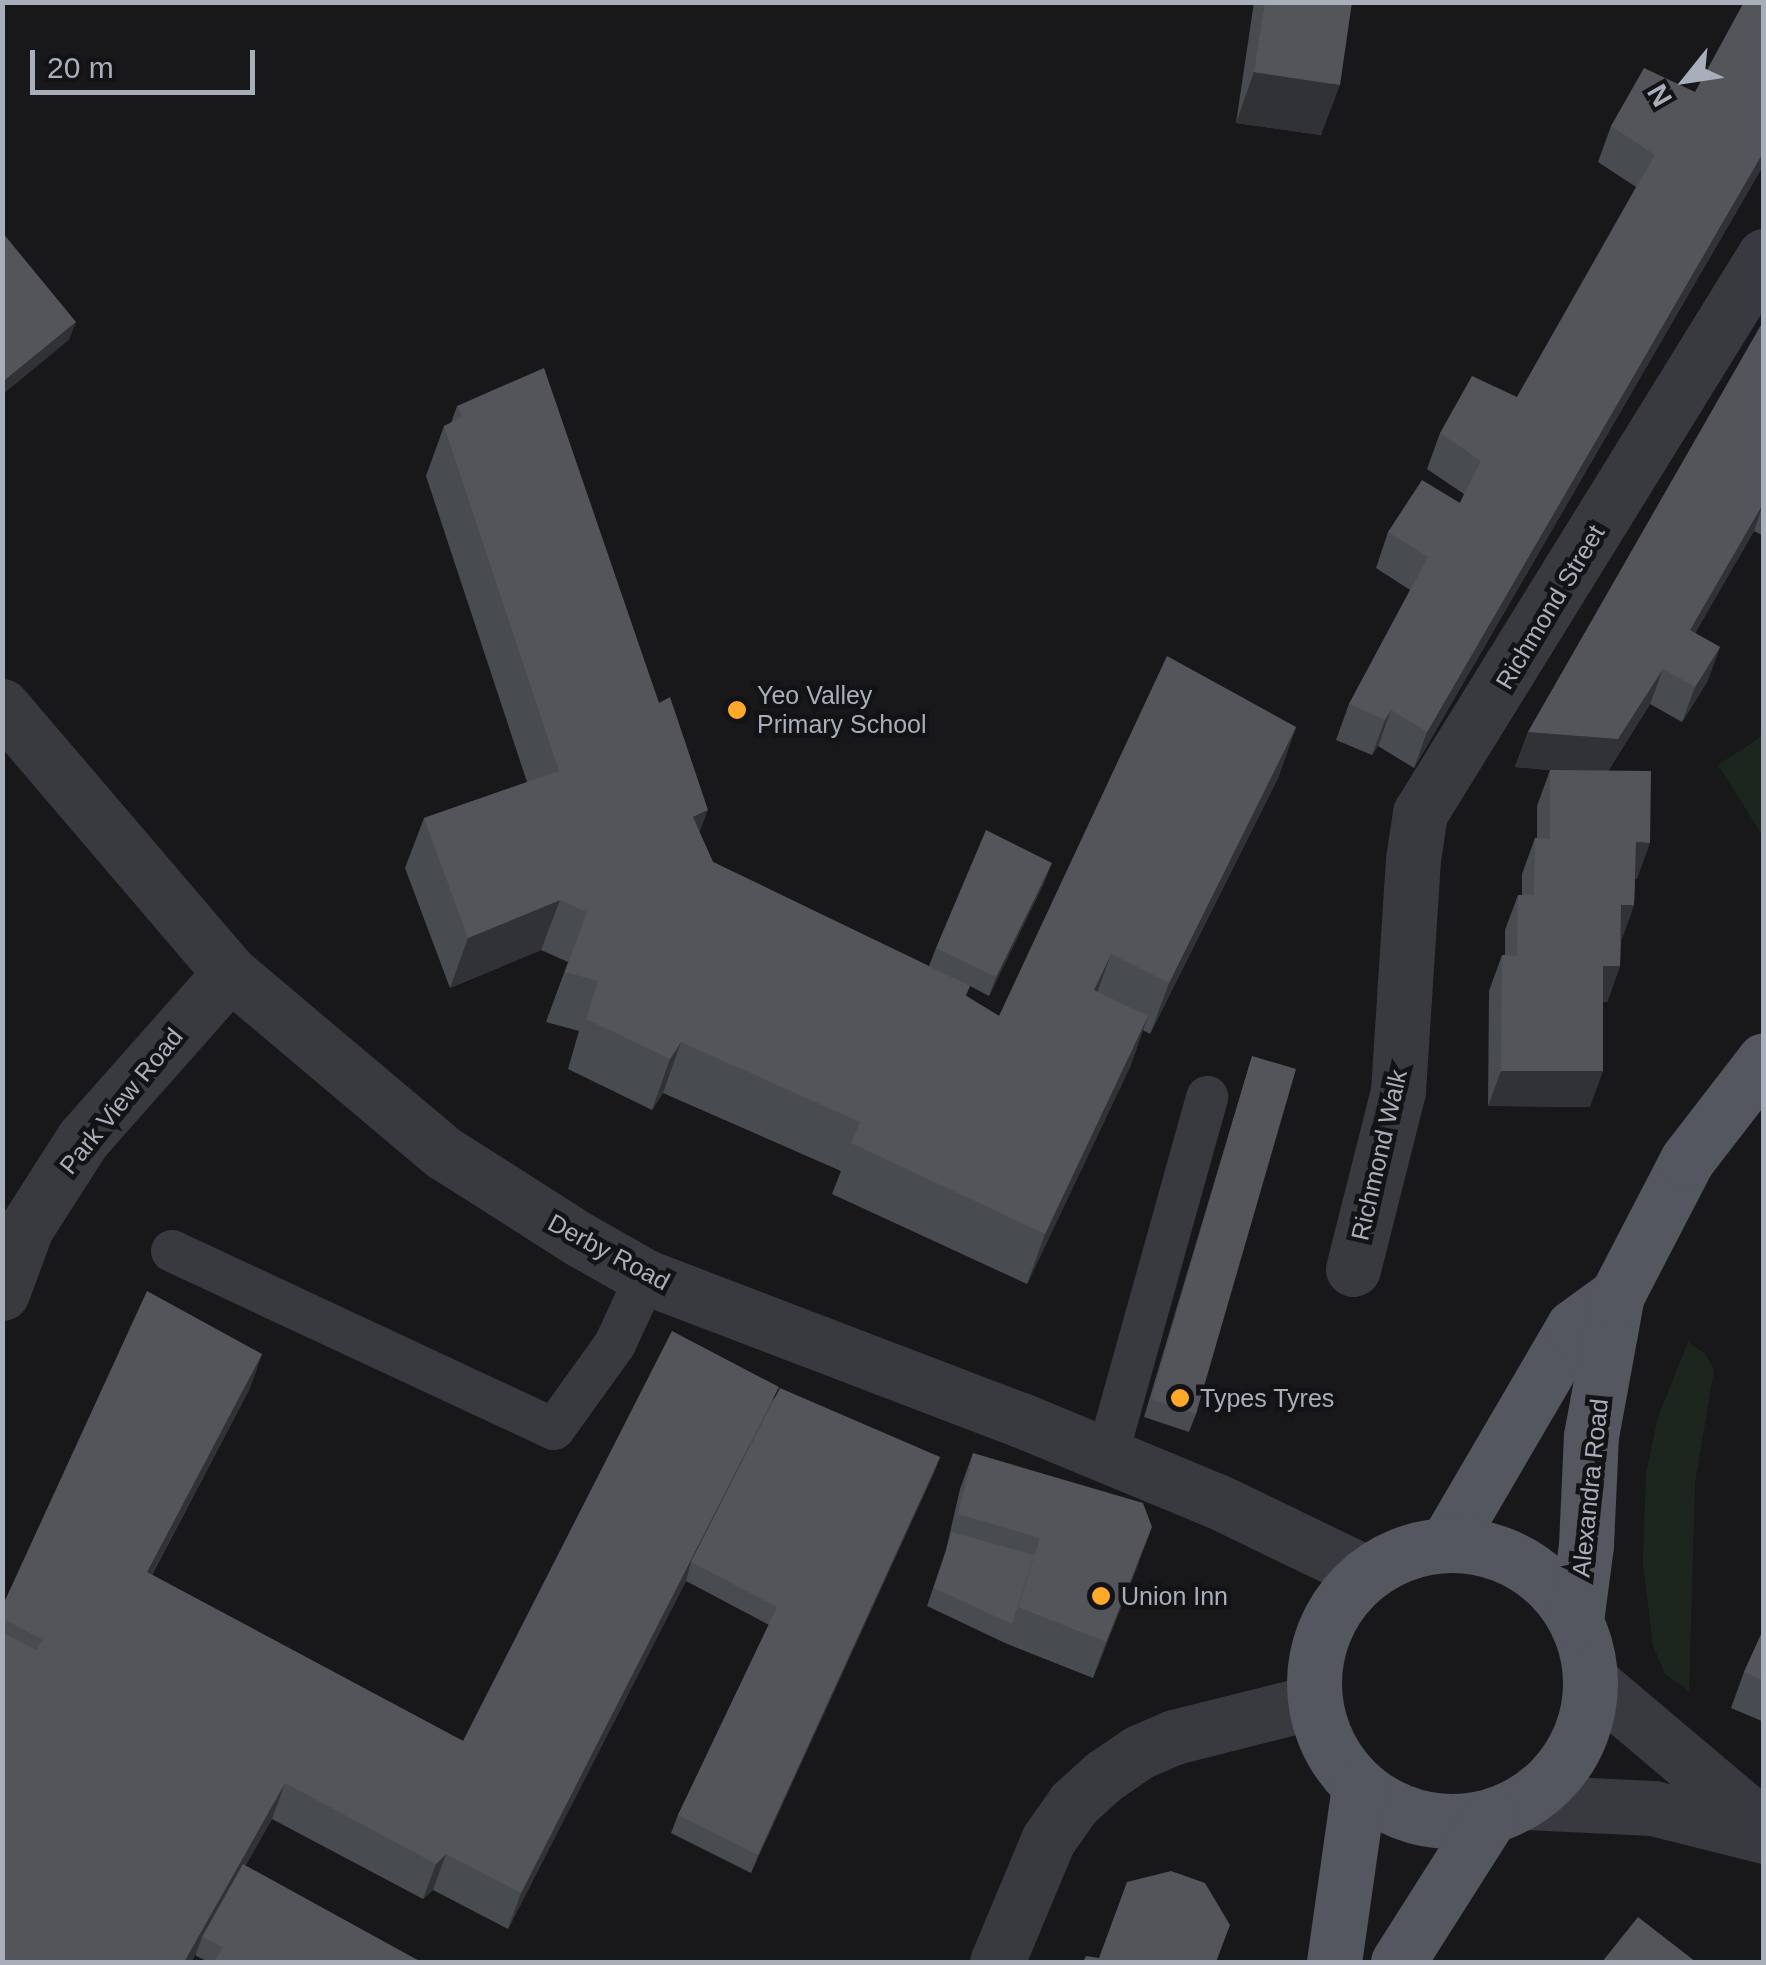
<!DOCTYPE html>
<html>
<head>
<meta charset="utf-8">
<style>
	body { margin:0 }
	#map { position:relative; width:1766px; height:1965px; overflow:hidden; background:#18181a; font-family:Helvetica,sans-serif }
	div>[style] { position:absolute }
	[style*='--x'] { left:calc(var(--x)*1px); top:calc(var(--y)*1px); width:calc(var(--w)*1px); rotate:calc(var(--a)*1deg) }
	.green>* { inset:0; background:#1d261e }
	.service>* { height:42px; margin:-21px; padding:0 21px; transform-origin:21px; border-radius:21px; background:#383a40 }
	.minor>* { height:55px; margin:-27.5px; padding:0 27.5px; transform-origin:27.5px; border-radius:27.5px; background:#383a40 }
	.primary>* { height:55px; margin:-27.5px; padding:0 27.5px; transform-origin:27.5px; border-radius:27.5px; background:#54575f }
	.primary>.ring { margin:-27.5px; padding:0; box-sizing:content-box; background:none; border:55px solid #54575f; border-radius:50% }
	.wall>* { inset:0; background:#484b4f }
	.shaded-wall>* { inset:0; background:#313235 }
	.building>* { inset:0; background:#53555b }
	.dots>* { width:28px; height:28px; translate:-50% -50%; box-sizing:border-box; border:5px solid #131315; border-radius:50% }
	span { translate:-50% -50%; white-space:nowrap; text-align:center; line-height:1.15; -webkit-text-stroke:9px #131315; paint-order:stroke }
	.street-label { font-size:25px; color:#a8afbb }
	.poi-label { font-size:25px; color:#a8afbb }
	.left { translate:0 -50%; text-align:left }
	.frame { position:absolute; inset:0; border:5px solid #a8afbb; pointer-events:none }
	.north { position:absolute; left:1636px; top:30px; width:100px; height:100px; -webkit-text-stroke:8px #131315; paint-order:stroke; rotate:240deg; font-size:28px; font-weight:700; line-height:40px; text-align:center; color:#a8afbb }
	.north::after { content:''; display:block; margin:auto; width:35px; height:45px; background:#a8afbb; clip-path:polygon(50% 0,100% 100%,50% 72%,0 100%) }
	.scale { position:absolute; left:30px; top:50px; width:225px; height:45px; box-sizing:border-box; border:5px solid #a8afbb; border-top:0; padding-left:12px; font-size:30px; line-height:35px; white-space:nowrap; color:#a8afbb; -webkit-text-stroke:8px #131315; paint-order:stroke }
</style>
</head>
<body>
<div id="map">
	<div class="green">
		<div style="clip-path:polygon(1763px 731px,1763px 836px,1718px 765px,1758px 739px)"></div>
		<div style="clip-path:polygon(1688px 1342px,1705px 1354px,1714px 1370px,1695px 1483px,1689px 1691px,1665px 1674px,1653px 1646px,1643px 1563px,1646px 1474px,1658px 1417px)"></div>
	</div>
	<div class="service">
		<div style="--x:172;--y:1251;--w:421;--a:25"></div>
		<div style="--x:554;--y:1429;--w:105;--a:-54.3"></div>
		<div style="--x:615;--y:1344;--w:74;--a:-65.2"></div>
		<div style="--x:1107;--y:1456;--w:373;--a:-74.4"></div>
	</div>
	<div class="minor">
		<div style="--x:2;--y:706;--w:351;--a:49.5"></div>
		<div style="--x:230;--y:973;--w:280;--a:40.1"></div>
		<div style="--x:444;--y:1153;--w:160;--a:32.5"></div>
		<div style="--x:579;--y:1239;--w:77;--a:29.6"></div>
		<div style="--x:646;--y:1277;--w:401;--a:20.9"></div>
		<div style="--x:1021;--y:1420;--w:212;--a:22.5"></div>
		<div style="--x:1217;--y:1501;--w:165;--a:25.8"></div>
		<div style="--x:1353;--y:1269;--w:184;--a:-75.8"></div>
		<div style="--x:1398;--y:1091;--w:232;--a:-86.3"></div>
		<div style="--x:1413;--y:859;--w:47;--a:-81.3"></div>
		<div style="--x:1420;--y:813;--w:655;--a:-58.3"></div>
		<div style="--x:2;--y:1293;--w:69;--a:-69.7"></div>
		<div style="--x:26;--y:1228;--w:106;--a:-57.4"></div>
		<div style="--x:83;--y:1139;--w:222;--a:-48.5"></div>
		<div style="--x:1591;--y:1681;--w:226;--a:40.2"></div>
		<div style="--x:1526;--y:1802;--w:127;--a:2.7"></div>
		<div style="--x:1653;--y:1808;--w:114;--a:14.2"></div>
		<div style="--x:997;--y:1962;--w:132;--a:-67.3"></div>
		<div style="--x:1048;--y:1840;--w:45;--a:-54.9"></div>
		<div style="--x:1074;--y:1803;--w:40;--a:-42"></div>
		<div style="--x:1104;--y:1776;--w:42;--a:-34.4"></div>
		<div style="--x:1139;--y:1752;--w:38;--a:-23"></div>
		<div style="--x:1174;--y:1737;--w:143;--a:-14.1"></div>
	</div>
	<div class="primary">
		<div style="--x:1447;--y:1543;--w:250;--a:-59.7"></div>
		<div style="--x:1573;--y:1327;--w:54;--a:-36"></div>
		<div class="ring" style="left:1314px;top:1545px;width:221px;height:221px"></div>
		<div style="--x:1576;--y:1621;--w:77;--a:-82.5"></div>
		<div style="--x:1586;--y:1545;--w:109;--a:-87.4"></div>
		<div style="--x:1591;--y:1436;--w:143;--a:-79.6"></div>
		<div style="--x:1617;--y:1295;--w:152;--a:-62.6"></div>
		<div style="--x:1687;--y:1160;--w:126;--a:-52.4"></div>
		<div style="--x:1334;--y:1962;--w:177;--a:-81.9"></div>
		<div style="--x:1398;--y:1962;--w:172;--a:-57.6"></div>
	</div>
	<div class="wall">
		<div style="clip-path:polygon(1254px 2px,1352px 2px,1321px 135px,1236px 123px)"></div>
		<div style="clip-path:polygon(1764px 2px,1764px 164px,1414px 768px,1378px 746px,1372px 755px,1336px 740px,1349px 704px,1410px 590px,1376px 568px,1388px 532px,1460px 503px,1464px 494px,1427px 469px,1440px 433px,1517px 397px,1636px 187px,1598px 162px,1611px 126px,1695px 92px)"></div>
		<div style="clip-path:polygon(1764px 320px,1764px 536px,1754px 531px,1695px 633px,1720px 647px,1707px 682px,1682px 722px,1650px 704px,1608px 771px,1637px 879px,1635px 878px,1634px 905px,1621px 941px,1620px 966px,1607px 1002px,1603px 1002px,1590px 1107px,1488px 1106px,1489px 991px,1502px 955px,1505px 955px,1505px 930px,1518px 895px,1522px 895px,1522px 874px,1535px 838px,1537px 838px,1537px 806px,1550px 770px,1515px 767px,1528px 732px)"></div>
		<div style="clip-path:polygon(457px 406px,699px 832px,713px 862px,929px 966px,936px 948px,1045px 881px,989px 996px,970px 986px,966px 996px,999px 1016px,1296px 727px,1278px 778px,1150px 1034px,1143px 1030px,1130px 1067px,1027px 1284px,832px 1194px,841px 1171px,663px 1093px,652px 1110px,568px 1069px,579px 1031px,546px 1022px,568px 962px,541px 950px,450px 988px,405px 868px,424px 818px,527px 782px,426px 476px,444px 426px,451px 423px)"></div>
		<div style="clip-path:polygon(1252px 1056px,1196px 1414px,1189px 1432px,1144px 1417px)"></div>
		<div style="clip-path:polygon(262px 1354px,249px 1390px,152px 1575px,463px 1741px,776px 1396px,940px 1457px,933px 1475px,751px 1873px,671px 1833px,678px 1815px,769px 1625px,686px 1581px,508px 1929px,433px 1890px,423px 1899px,272px 1819px,245px 1866px,421px 1962px,209px 1962px,196px 1956px,196px 1954px,191px 1962px,2px 1962px,2px 1607px)"></div>
		<div style="clip-path:polygon(973px 1453px,1139px 1562px,1093px 1678px,1005px 1643px,927px 1606px,946px 1550px,960px 1489px)"></div>
		<div style="clip-path:polygon(1764px 1628px,1764px 1722px,1731px 1708px,1744px 1672px)"></div>
	</div>
	<div class="shaded-wall">
		<div style="clip-path:polygon(1254px 72px,1340px 85px,1321px 135px,1236px 123px)"></div>
		<div style="clip-path:polygon(1764px 151px,1764px 164px,1414px 768px,1427px 732px)"></div>
		<div style="clip-path:polygon(76px 322px,69px 340px,2px 395px,2px 386px,5px 380px)"></div>
		<div style="clip-path:polygon(1764px 502px,1754px 531px,1677px 665px,1690px 630px)"></div>
		<div style="clip-path:polygon(1720px 647px,1707px 682px,1682px 722px,1695px 687px)"></div>
		<div style="clip-path:polygon(1663px 669px,1650px 704px,1605px 775px,1515px 767px,1528px 732px)"></div>
		<div style="clip-path:polygon(1391px 710px,1378px 746px,1372px 755px,1385px 720px)"></div>
		<div style="clip-path:polygon(1296px 727px,1278px 778px,1150px 1034px,1169px 983px)"></div>
		<div style="clip-path:polygon(708px 810px,689px 860px,693px 817px)"></div>
		<div style="clip-path:polygon(1636px 842px,1650px 843px,1637px 879px,1623px 878px)"></div>
		<div style="clip-path:polygon(1052px 863px,1045px 881px,989px 996px,996px 977px)"></div>
		<div style="clip-path:polygon(560px 900px,541px 950px,450px 988px,468px 938px)"></div>
		<div style="clip-path:polygon(1621px 905px,1634px 905px,1621px 941px,1608px 940px)"></div>
		<div style="clip-path:polygon(1111px 954px,1093px 1004px,1094px 990px)"></div>
		<div style="clip-path:polygon(1603px 966px,1620px 966px,1607px 1002px,1590px 1002px)"></div>
		<div style="clip-path:polygon(1148px 1016px,1130px 1067px,1027px 1284px,1045px 1234px)"></div>
		<div style="clip-path:polygon(681px 1042px,663px 1093px,652px 1110px,670px 1059px)"></div>
		<div style="clip-path:polygon(1501px 1071px,1603px 1071px,1590px 1107px,1488px 1106px)"></div>
		<div style="clip-path:polygon(262px 1354px,249px 1390px,134px 1608px,147px 1572px)"></div>
		<div style="clip-path:polygon(779px 1387px,691px 1562px,686px 1581px,508px 1929px,521px 1893px)"></div>
		<div style="clip-path:polygon(940px 1457px,933px 1475px,751px 1873px,758px 1855px)"></div>
		<div style="clip-path:polygon(1152px 1527px,1139px 1562px,1093px 1678px,1106px 1642px)"></div>
		<div style="clip-path:polygon(285px 1783px,272px 1819px,205px 1938px,202px 1937px,196px 1954px,191px 1962px,184px 1962px)"></div>
		<div style="clip-path:polygon(446px 1854px,433px 1890px,423px 1899px,436px 1864px)"></div>
	</div>
	<div class="building">
		<div style="clip-path:polygon(1265px 2px,1352px 2px,1340px 85px,1254px 72px)"></div>
		<div style="clip-path:polygon(1744px 2px,1764px 2px,1764px 151px,1427px 732px,1391px 710px,1385px 720px,1349px 704px,1428px 557px,1388px 532px,1422px 480px,1460px 503px,1481px 461px,1440px 433px,1472px 376px,1517px 397px,1655px 155px,1611px 126px,1644px 68px,1695px 92px)"></div>
		<div style="clip-path:polygon(2px 232px,76px 322px,5px 380px,2px 377px)"></div>
		<div style="clip-path:polygon(1764px 320px,1764px 502px,1690px 630px,1720px 647px,1695px 687px,1663px 669px,1618px 739px,1528px 732px)"></div>
		<div style="clip-path:polygon(544px 368px,659px 703px,670px 697px,708px 810px,693px 817px,713px 862px,970px 986px,965px 995px,999px 1016px,1167px 656px,1296px 727px,1169px 983px,1111px 954px,1094px 990px,1148px 1016px,1045px 1234px,851px 1143px,860px 1122px,681px 1042px,670px 1059px,586px 1019px,598px 981px,565px 972px,587px 912px,560px 900px,468px 938px,424px 818px,559px 771px,444px 426px,462px 417px,457px 406px)"></div>
		<div style="clip-path:polygon(1550px 770px,1651px 771px,1650px 843px,1636px 842px,1634px 905px,1621px 905px,1620px 966px,1603px 966px,1603px 1071px,1501px 1071px,1502px 955px,1517px 956px,1518px 895px,1534px 895px,1535px 838px,1550px 839px)"></div>
		<div style="clip-path:polygon(986px 830px,1052px 863px,996px 977px,936px 948px)"></div>
		<div style="clip-path:polygon(1252px 1056px,1296px 1069px,1196px 1414px,1151px 1399px)"></div>
		<div style="clip-path:polygon(147px 1291px,262px 1354px,147px 1572px,463px 1741px,672px 1331px,779px 1387px,521px 1893px,446px 1854px,436px 1864px,285px 1783px,184px 1962px,2px 1962px,2px 1632px,36px 1650px,43px 1640px,2px 1618px,2px 1607px)"></div>
		<div style="clip-path:polygon(780px 1388px,940px 1457px,758px 1855px,678px 1815px,777px 1607px,691px 1562px)"></div>
		<div style="clip-path:polygon(973px 1453px,1143px 1503px,1152px 1527px,1106px 1642px,1018px 1607px,1040px 1538px,958px 1514px)"></div>
		<div style="clip-path:polygon(952px 1532px,1034px 1555px,1012px 1624px,934px 1588px)"></div>
		<div style="clip-path:polygon(1764px 1628px,1764px 1681px,1744px 1672px)"></div>
		<div style="clip-path:polygon(243px 1864px,421px 1962px,214px 1962px,223px 1947px,202px 1937px)"></div>
		<div style="clip-path:polygon(1171px 1871px,1205px 1883px,1230px 1925px,1216px 1962px,1083px 1962px,1086px 1956px,1099px 1958px,1127px 1882px)"></div>
		<div style="clip-path:polygon(1638px 1917px,1696px 1962px,1602px 1962px)"></div>
	</div>
	<div class="dots">
		<div style="left:737px;top:710px;background:#ffa92b"></div>
		<div style="left:1180px;top:1398px;background:#ffa92b"></div>
		<div style="left:1101px;top:1596px;background:#ffa92b"></div>
	</div>
	<div class="street-label">
		<span style="left:1550px;top:607px;rotate:-59deg">Richmond Street</span>
		<span style="left:121px;top:1101px;rotate:-51deg">Park View Road</span>
		<span style="left:1379px;top:1155px;rotate:-77deg">Richmond Walk</span>
		<span style="left:609px;top:1252px;rotate:28deg">Derby Road</span>
		<span style="left:1590px;top:1488px;rotate:-84deg">Alexandra Road</span>
	</div>
	<div class="poi-label">
		<span class="left" style="left:757px;top:710px">Yeo Valley<br>Primary School</span>
		<span class="left" style="left:1200px;top:1398px">Types Tyres</span>
		<span class="left" style="left:1121px;top:1596px">Union Inn</span>
	</div>
	<div class="frame"></div>
	<div class="north">N</div>
	<div class="scale">20 m</div>
</div>
</body>
</html>
